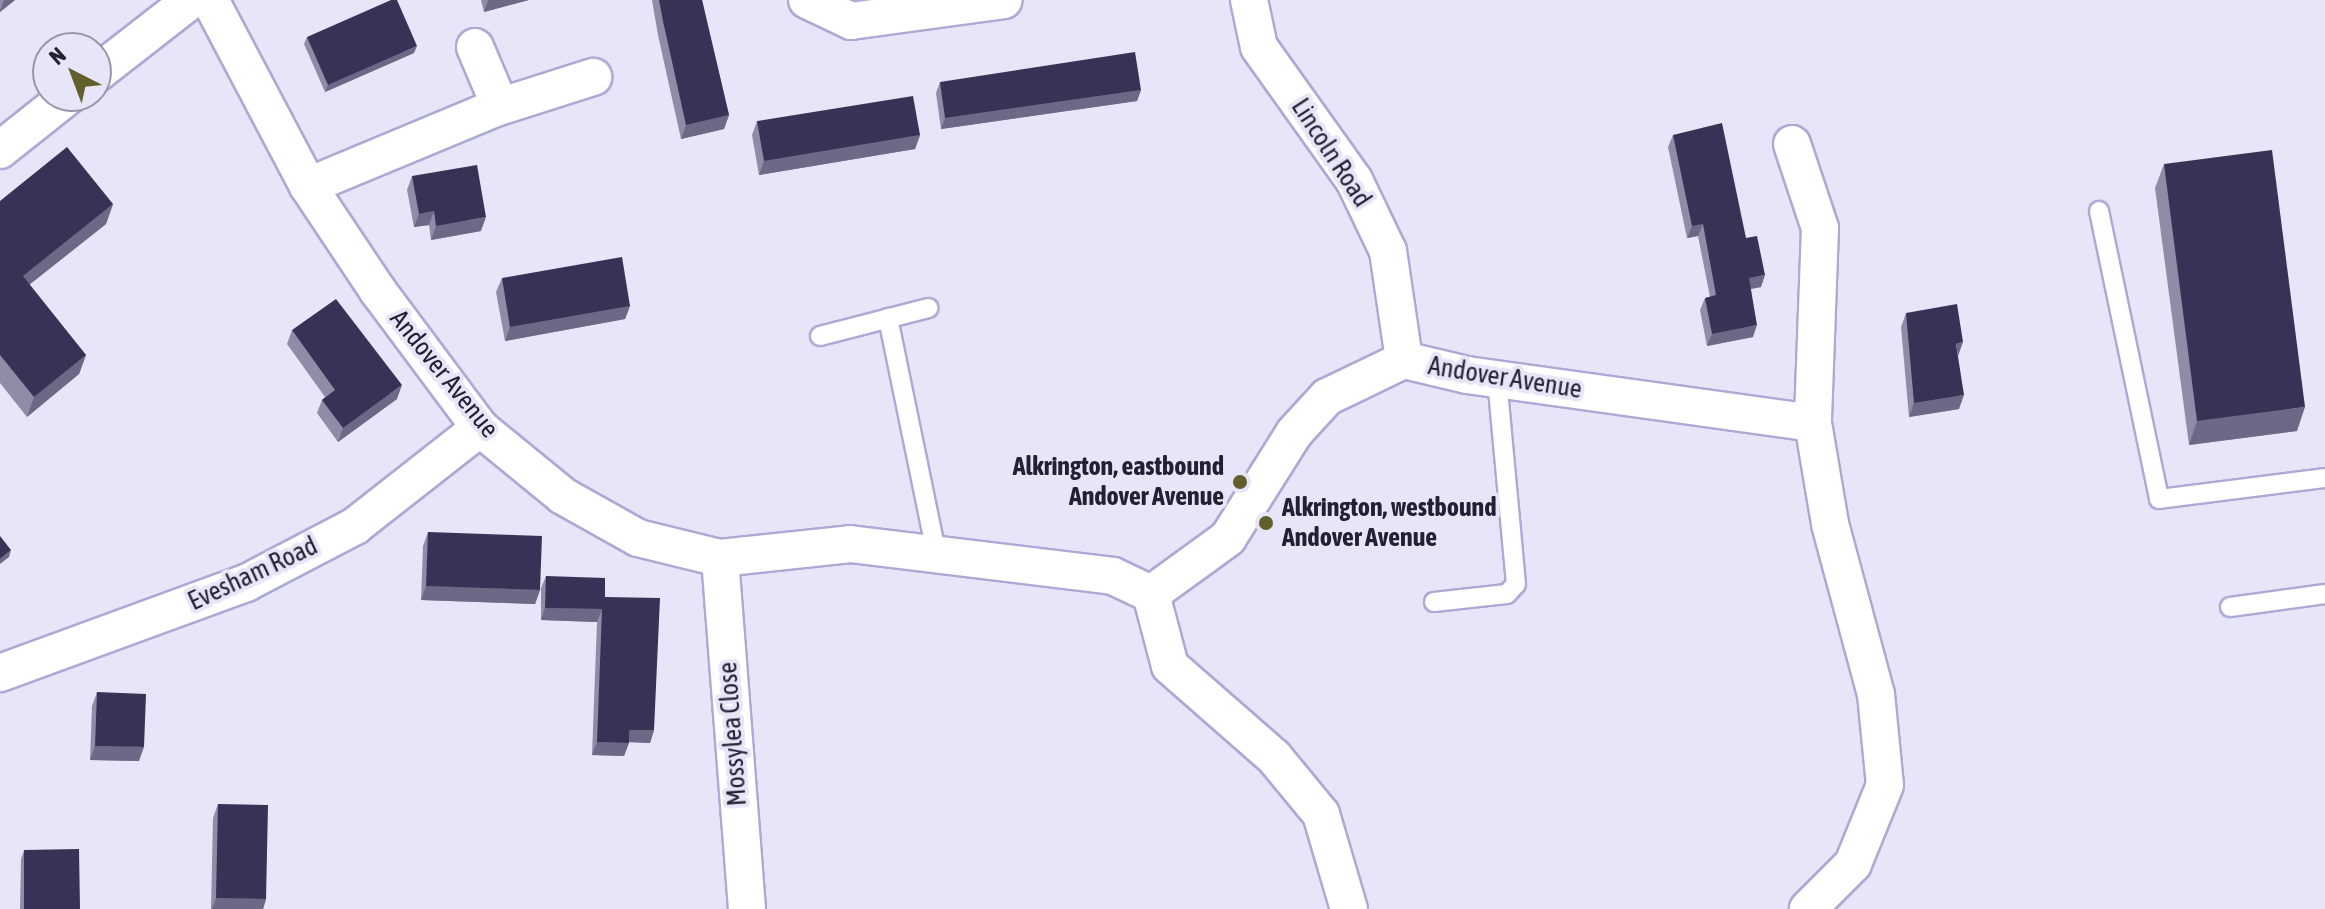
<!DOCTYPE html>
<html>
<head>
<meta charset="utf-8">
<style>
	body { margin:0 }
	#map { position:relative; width:2325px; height:909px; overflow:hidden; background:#e6e6f8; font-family:"Asap Condensed",sans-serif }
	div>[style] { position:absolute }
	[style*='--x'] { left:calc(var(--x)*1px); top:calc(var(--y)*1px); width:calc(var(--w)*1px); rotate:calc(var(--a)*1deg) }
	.roads { filter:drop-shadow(2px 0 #acaad4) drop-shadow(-2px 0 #acaad4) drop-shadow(0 2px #acaad4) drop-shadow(0 -2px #acaad4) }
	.service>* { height:18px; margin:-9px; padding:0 9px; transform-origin:9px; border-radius:9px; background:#fff }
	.minor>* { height:36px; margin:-18px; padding:0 18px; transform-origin:18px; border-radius:18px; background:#fff }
	.wall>* { inset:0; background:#8e8ca7 }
	.shaded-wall>* { inset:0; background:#6c6987 }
	.building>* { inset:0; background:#373356 }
	.dots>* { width:22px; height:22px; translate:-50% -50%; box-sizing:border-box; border:4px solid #e6e6f8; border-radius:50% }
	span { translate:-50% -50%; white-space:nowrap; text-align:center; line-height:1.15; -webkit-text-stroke:8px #e6e6f8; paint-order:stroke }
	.street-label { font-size:26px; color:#222132 }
	.poi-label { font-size:26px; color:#222132; font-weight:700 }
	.right { translate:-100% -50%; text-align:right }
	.left { translate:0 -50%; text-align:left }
	.north { position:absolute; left:32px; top:32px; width:80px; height:80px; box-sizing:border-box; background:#e6e6f8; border:2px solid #9897a9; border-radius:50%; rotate:318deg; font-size:22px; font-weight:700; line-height:32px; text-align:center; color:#222132 }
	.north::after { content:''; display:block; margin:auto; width:28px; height:36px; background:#61602c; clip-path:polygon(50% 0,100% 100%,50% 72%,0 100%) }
</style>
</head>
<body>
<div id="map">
	<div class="roads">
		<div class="service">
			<div style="--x:2099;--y:211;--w:294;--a:78.2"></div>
			<div style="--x:2159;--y:499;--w:167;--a:-7.2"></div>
			<div style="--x:888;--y:318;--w:239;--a:78.4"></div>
			<div style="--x:820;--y:336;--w:112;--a:-14.5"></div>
			<div style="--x:1434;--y:602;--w:73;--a:-6.3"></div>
			<div style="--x:1507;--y:594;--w:13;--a:-48"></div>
			<div style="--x:1516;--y:584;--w:206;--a:-95.3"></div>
			<div style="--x:2230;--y:607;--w:96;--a:-7.8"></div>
		</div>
		<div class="minor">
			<div style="--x:210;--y:0;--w:210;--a:62.2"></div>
			<div style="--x:308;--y:186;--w:126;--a:56.3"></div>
			<div style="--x:378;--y:291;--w:171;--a:53.3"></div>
			<div style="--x:480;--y:428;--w:107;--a:39.3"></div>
			<div style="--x:563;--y:496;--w:86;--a:29.2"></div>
			<div style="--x:638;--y:538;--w:84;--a:13.7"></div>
			<div style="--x:720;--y:558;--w:131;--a:-6.1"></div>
			<div style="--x:850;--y:544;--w:265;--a:6.9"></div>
			<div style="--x:1113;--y:576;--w:42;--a:25.3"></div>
			<div style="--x:807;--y:0;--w:49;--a:25.5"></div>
			<div style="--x:851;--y:21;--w:154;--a:-7.8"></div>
			<div style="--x:1249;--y:0;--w:48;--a:78"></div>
			<div style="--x:1259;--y:47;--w:163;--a:54.5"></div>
			<div style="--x:1354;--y:180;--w:79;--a:64.4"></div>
			<div style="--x:1388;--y:251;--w:110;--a:81.6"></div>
			<div style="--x:96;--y:74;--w:120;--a:-37.9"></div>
			<div style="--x:499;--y:107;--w:99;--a:-17.7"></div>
			<div style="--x:1792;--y:144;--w:89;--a:71.6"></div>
			<div style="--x:1820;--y:228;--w:195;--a:92.1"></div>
			<div style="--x:1813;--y:423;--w:102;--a:80.4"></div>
			<div style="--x:1830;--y:524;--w:176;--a:74.9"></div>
			<div style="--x:1876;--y:694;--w:91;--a:84.4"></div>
			<div style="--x:1885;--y:785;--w:85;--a:112.1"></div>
			<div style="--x:1853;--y:864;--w:64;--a:135"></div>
			<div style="--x:0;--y:150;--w:87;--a:-38.5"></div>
			<div style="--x:308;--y:186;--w:208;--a:-22.6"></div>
			<div style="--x:500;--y:106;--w:64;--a:-113"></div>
			<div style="--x:720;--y:558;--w:352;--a:85.6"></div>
			<div style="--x:1151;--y:594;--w:95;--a:-36"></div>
			<div style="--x:1228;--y:538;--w:124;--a:-57.8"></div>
			<div style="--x:1294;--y:433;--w:49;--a:-47.5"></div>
			<div style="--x:1327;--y:397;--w:85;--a:-25.7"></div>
			<div style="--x:1404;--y:360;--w:65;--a:13.4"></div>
			<div style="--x:1467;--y:375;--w:349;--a:7.9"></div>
			<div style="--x:1151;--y:594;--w:74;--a:75.2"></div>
			<div style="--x:1170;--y:666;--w:138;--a:41.2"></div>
			<div style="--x:1274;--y:757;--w:74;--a:50.5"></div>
			<div style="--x:1321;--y:814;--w:99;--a:73.6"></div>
			<div style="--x:0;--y:673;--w:262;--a:-20.1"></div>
			<div style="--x:246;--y:583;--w:123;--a:-27.6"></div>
			<div style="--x:355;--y:526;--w:159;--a:-38.1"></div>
		</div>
	</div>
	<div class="wall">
		<div style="clip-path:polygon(0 0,15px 0,0 12px)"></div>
		<div style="clip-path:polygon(481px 0,529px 0,484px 12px)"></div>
		<div style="clip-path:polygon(652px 0,702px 0,729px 115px,724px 129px,681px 139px,658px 35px)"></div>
		<div style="clip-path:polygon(307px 37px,414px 53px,325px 92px,304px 44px)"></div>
		<div style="clip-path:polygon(940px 82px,1141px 90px,1137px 101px,941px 129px,936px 93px)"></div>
		<div style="clip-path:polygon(757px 121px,920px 135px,915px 149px,759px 175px,752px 135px)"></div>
		<div style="clip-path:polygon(1673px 135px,1746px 238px,1761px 287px,1751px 289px,1753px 337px,1707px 346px,1700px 310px,1705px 298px,1710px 297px,1698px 236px,1687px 238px,1668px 147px)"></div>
		<div style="clip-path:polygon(2164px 164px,2297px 431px,2189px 445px,2155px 188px)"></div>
		<div style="clip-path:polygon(412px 176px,481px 231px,431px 240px,429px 225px,414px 227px,407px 190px)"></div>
		<div style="clip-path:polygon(0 201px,113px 204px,106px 224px,29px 285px,86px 355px,79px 374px,27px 417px,0 383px)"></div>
		<div style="clip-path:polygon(502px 278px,630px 306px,625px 319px,505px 341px,496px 292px)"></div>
		<div style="clip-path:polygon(1906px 313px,1958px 356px,1959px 409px,1909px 417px,1901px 327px)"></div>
		<div style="clip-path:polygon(292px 330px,397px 399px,338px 442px,317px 413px,322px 400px,325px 397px,287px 344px)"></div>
		<div style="clip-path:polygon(428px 532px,540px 590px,535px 604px,421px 600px,423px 546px)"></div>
		<div style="clip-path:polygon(546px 576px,605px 597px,654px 730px,650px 743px,629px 742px,624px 756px,592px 755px,597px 622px,541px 620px,541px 588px)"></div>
		<div style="clip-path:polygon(97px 692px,139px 761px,90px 760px,92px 706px)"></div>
		<div style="clip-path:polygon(218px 804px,266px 899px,263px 909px,211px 909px,213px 818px)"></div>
		<div style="clip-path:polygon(24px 850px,80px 909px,20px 909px,21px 859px)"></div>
	</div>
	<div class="shaded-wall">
		<div style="clip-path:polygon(4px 0,15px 0,0 12px,0 11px)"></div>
		<div style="clip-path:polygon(488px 0,529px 0,484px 12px)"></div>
		<div style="clip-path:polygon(417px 46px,414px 53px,325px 92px,328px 85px)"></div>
		<div style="clip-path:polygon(1141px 90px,1137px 101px,941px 129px,945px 118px)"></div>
		<div style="clip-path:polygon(729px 115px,724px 129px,681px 139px,686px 125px)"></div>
		<div style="clip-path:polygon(920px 135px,915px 149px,759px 175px,764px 161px)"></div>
		<div style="clip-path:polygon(113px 204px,106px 224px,15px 296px,23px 276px)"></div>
		<div style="clip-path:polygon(434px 211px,429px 225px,414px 227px,419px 214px)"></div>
		<div style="clip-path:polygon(486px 217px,481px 231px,431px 240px,436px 226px)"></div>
		<div style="clip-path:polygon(1703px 224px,1698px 236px,1687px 238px,1692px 226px)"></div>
		<div style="clip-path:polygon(1765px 275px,1761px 287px,1744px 290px,1749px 278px)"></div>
		<div style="clip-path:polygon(630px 306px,625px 319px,505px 341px,510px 327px)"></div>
		<div style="clip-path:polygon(1757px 325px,1753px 337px,1707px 346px,1712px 334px)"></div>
		<div style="clip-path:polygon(1963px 342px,1958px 356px,1956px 344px)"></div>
		<div style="clip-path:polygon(86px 355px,79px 374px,27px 417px,34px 397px)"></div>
		<div style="clip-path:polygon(402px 385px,397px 399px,338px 442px,343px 428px)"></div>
		<div style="clip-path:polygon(1964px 395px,1959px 409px,1909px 417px,1914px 403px)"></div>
		<div style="clip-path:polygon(2305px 407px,2297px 431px,2189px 445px,2197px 421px)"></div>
		<div style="clip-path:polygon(11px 550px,9px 557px,0 564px,0 559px)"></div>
		<div style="clip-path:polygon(426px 586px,540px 590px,535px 604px,421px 600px)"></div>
		<div style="clip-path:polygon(545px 608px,602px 609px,597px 622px,541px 620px)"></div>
		<div style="clip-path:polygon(629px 730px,654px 730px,650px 743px,625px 742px)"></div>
		<div style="clip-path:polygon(597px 742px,629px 743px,624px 756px,592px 755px)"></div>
		<div style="clip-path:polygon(95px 746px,144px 747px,139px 761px,90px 760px)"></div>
		<div style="clip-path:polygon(216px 898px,266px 899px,263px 909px,212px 909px)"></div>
	</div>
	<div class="building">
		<div style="clip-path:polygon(391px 0,397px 0,417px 46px,328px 85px,307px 37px)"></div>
		<div style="clip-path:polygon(659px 0,702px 0,729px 115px,686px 125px,663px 21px)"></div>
		<div style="clip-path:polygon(1135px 52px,1141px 90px,945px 118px,940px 82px)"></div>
		<div style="clip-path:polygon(913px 96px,920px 135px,764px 161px,757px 121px)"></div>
		<div style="clip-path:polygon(1722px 123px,1746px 238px,1757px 236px,1765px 275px,1749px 278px,1757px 325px,1712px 334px,1705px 298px,1716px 295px,1703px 224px,1692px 226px,1673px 135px)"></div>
		<div style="clip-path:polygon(67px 147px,113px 204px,23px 276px,86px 355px,34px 397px,0 355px,0 201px)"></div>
		<div style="clip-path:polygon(2272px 150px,2305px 407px,2197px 421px,2164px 164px)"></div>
		<div style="clip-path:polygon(477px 165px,486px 217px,436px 226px,434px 211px,419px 214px,412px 176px)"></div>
		<div style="clip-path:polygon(622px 257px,630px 306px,510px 327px,502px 278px)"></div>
		<div style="clip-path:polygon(336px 299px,402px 385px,343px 428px,322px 400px,335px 390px,292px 330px)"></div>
		<div style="clip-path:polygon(1957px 304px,1963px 342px,1956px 344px,1964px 395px,1914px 403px,1906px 313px)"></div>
		<div style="clip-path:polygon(428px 532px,542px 536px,540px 590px,426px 586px)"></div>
		<div style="clip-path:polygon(0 536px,11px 550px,0 559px)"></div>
		<div style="clip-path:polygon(546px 576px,605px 578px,605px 597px,660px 598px,654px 730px,629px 730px,629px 743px,597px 742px,602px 609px,545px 608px)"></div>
		<div style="clip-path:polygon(97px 692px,146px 694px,144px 747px,95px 746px)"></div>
		<div style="clip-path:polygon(218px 804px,268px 805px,266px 899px,216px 898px)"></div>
		<div style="clip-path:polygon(79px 849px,80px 909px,24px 909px,24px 850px)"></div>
	</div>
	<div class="dots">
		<div style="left:1240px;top:482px;background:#61602c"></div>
		<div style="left:1266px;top:523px;background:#61602c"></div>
	</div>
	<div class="street-label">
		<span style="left:1331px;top:153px;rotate:57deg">Lincoln Road</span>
		<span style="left:444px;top:374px;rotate:51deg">Andover Avenue</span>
		<span style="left:1505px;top:378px;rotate:9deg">Andover Avenue</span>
		<span style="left:253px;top:574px;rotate:-25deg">Evesham Road</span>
		<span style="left:733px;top:734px;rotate:-94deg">Mossylea Close</span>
	</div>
	<div class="poi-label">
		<span class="right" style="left:1224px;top:482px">Alkrington, eastbound<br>Andover Avenue</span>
		<span class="left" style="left:1282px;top:523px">Alkrington, westbound<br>Andover Avenue</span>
	</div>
	<div class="north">N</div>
</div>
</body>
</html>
